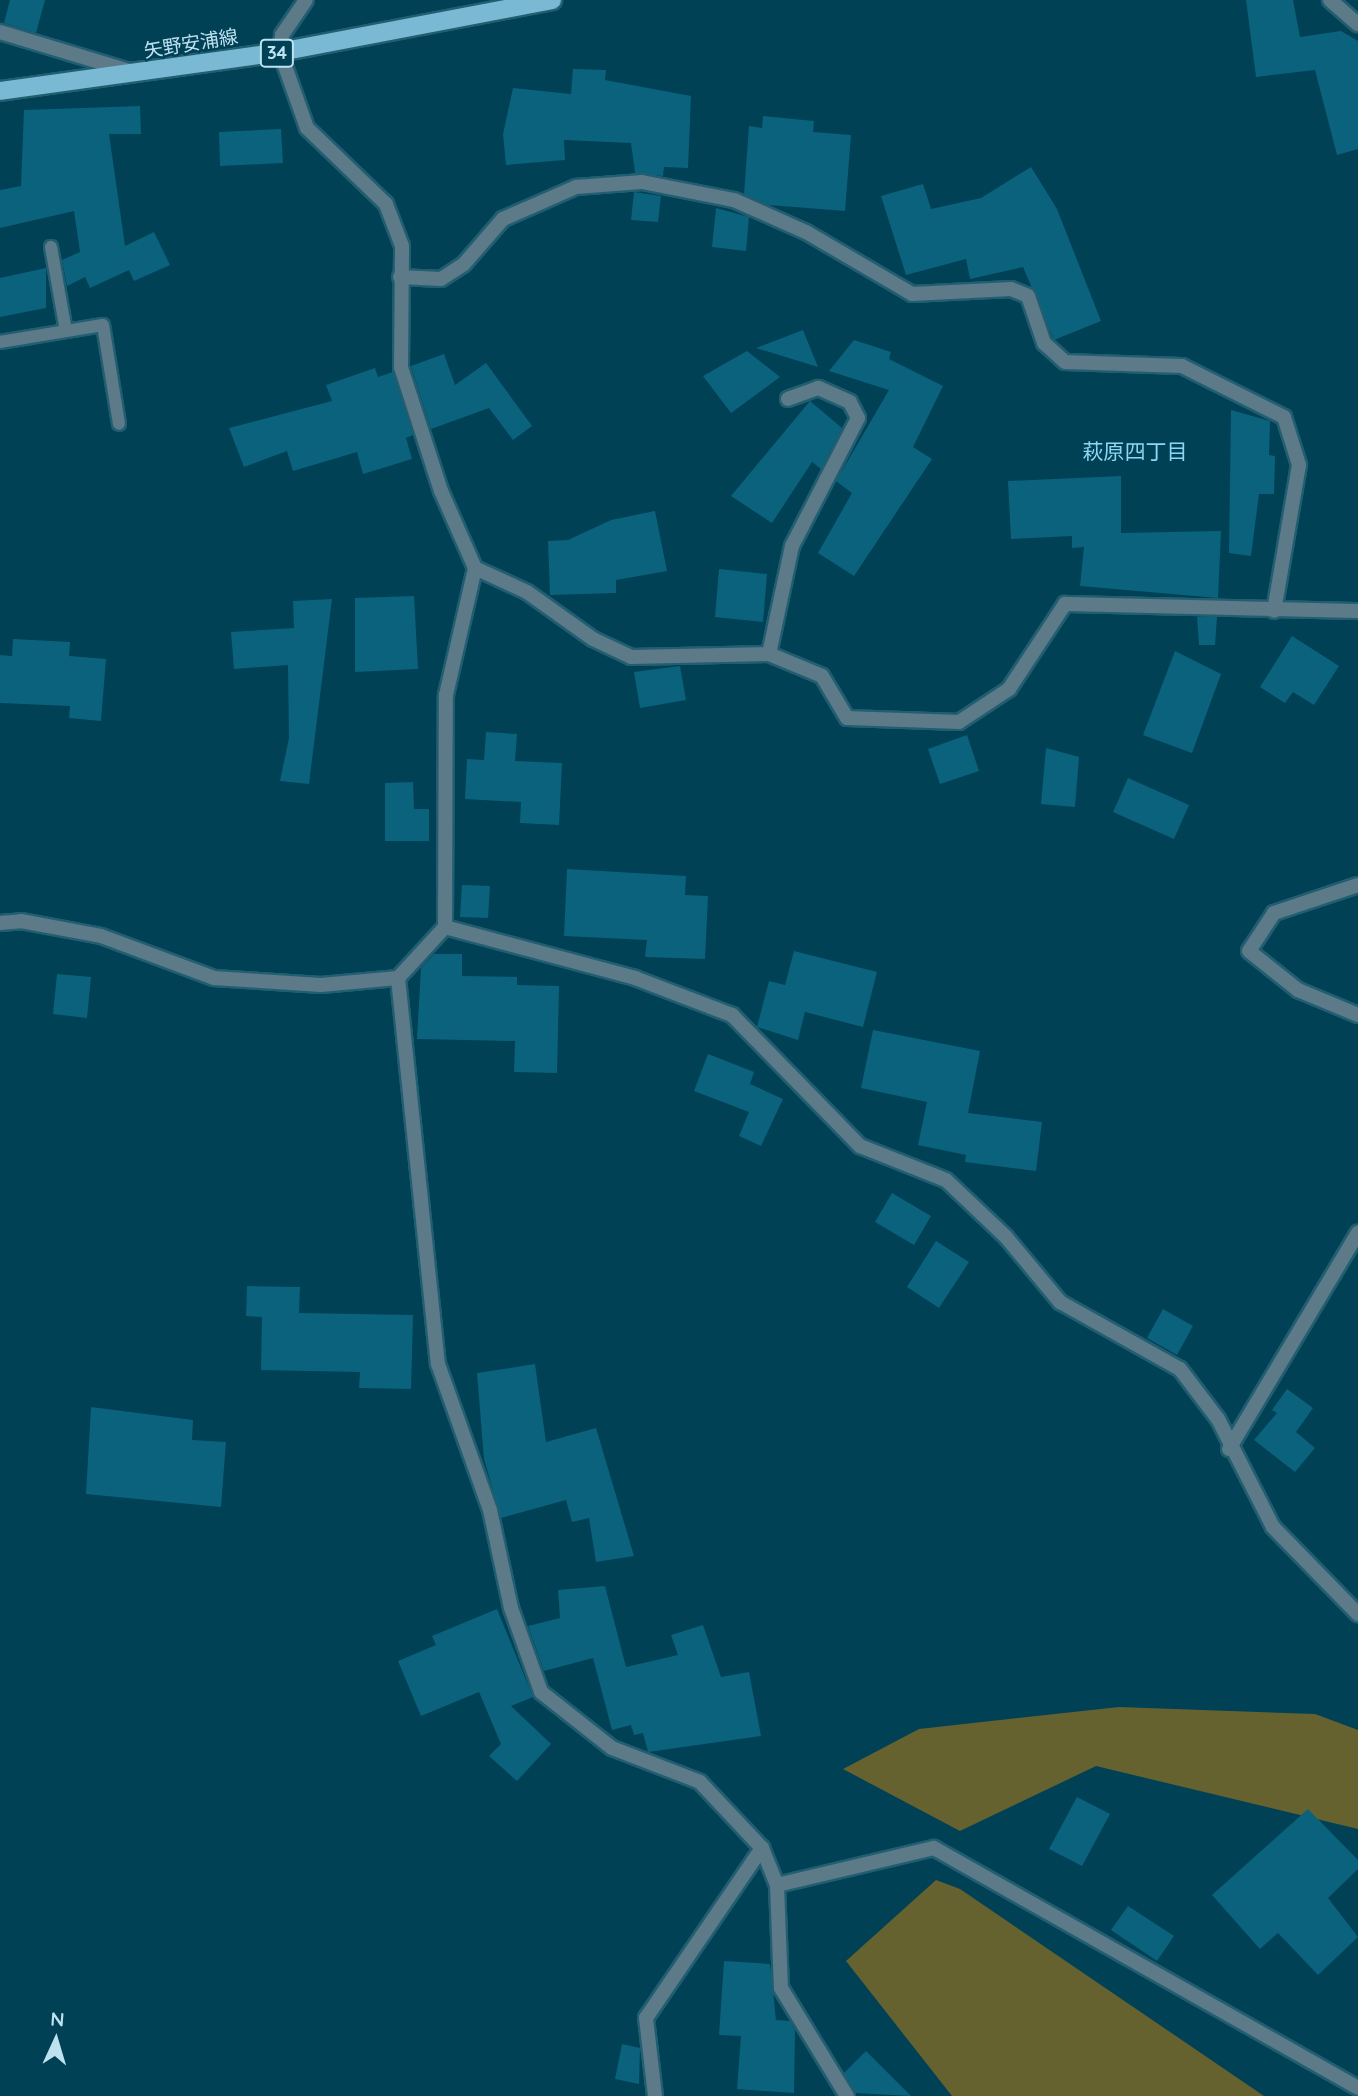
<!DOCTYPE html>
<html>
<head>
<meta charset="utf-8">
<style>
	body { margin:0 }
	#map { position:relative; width:1358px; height:2096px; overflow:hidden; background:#004155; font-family:Quicksand,"Noto Sans JP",sans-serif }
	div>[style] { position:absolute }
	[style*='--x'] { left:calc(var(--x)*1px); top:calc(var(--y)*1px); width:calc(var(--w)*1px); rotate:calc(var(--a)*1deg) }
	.green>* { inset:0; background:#656230 }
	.building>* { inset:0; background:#0b627d }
	.roads { filter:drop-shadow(2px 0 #225e71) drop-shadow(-2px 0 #225e71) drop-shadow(0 2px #225e71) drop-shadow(0 -2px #225e71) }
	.service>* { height:12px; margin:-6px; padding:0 6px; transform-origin:6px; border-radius:6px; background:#5c7a87 }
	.minor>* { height:14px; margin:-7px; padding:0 7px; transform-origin:7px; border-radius:7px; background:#5c7a87 }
	.primary>* { height:18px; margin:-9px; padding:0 9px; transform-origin:9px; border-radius:9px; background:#7ab9d3 }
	span { translate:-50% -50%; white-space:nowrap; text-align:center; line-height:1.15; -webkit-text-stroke:5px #004155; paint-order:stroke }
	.shield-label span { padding:2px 5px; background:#004155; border:2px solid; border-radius:5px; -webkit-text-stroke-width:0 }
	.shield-label { font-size:18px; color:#bfe2f1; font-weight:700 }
	.street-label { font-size:19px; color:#bfe2f1 }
	.neighbourhood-label { font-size:21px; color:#8dd7f5 }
	.north { position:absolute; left:21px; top:2005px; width:70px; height:70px; -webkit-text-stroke:5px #004155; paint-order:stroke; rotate:4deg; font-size:19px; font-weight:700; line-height:28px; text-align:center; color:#bfe2f1 }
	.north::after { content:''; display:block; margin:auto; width:24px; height:32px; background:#bfe2f1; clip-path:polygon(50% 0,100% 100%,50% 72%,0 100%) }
</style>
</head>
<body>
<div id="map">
	<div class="green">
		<div style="clip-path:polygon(1119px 1707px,1315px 1714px,1358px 1730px,1358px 1829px,1096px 1766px,960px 1831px,843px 1769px,919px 1729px)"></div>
		<div style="clip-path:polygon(936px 1880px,960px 1889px,1264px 2096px,952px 2096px,846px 1961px)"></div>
	</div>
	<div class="building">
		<div style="clip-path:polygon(10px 0,45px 0,36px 33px,4px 23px)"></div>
		<div style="clip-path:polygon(1246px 0,1293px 0,1300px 37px,1341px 31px,1358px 41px,1358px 149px,1337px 155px,1315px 70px,1256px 77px)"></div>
		<div style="clip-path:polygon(573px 69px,606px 70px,605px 80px,691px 96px,688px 168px,664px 167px,663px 176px,635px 173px,631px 143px,564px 140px,565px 160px,506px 165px,503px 134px,513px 88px,571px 94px)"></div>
		<div style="clip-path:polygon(140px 106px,141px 134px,109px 134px,125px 246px,154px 232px,170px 265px,134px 281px,129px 270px,90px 288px,85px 277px,67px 286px,62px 260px,80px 252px,74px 211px,0 228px,0 190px,21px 186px,24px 110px)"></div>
		<div style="clip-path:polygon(763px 116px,814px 121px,813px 132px,851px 135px,845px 211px,769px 205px,744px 194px,749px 126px,762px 128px)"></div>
		<div style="clip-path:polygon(281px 129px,283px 163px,220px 166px,219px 132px)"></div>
		<div style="clip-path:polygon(1031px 167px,1057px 209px,1101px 321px,1054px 340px,1023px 267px,970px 279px,966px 259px,906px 275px,881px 196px,923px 184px,931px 209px,981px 198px)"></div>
		<div style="clip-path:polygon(634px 192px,661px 196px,658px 222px,631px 220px)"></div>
		<div style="clip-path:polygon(716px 208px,749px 217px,746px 251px,712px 247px)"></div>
		<div style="clip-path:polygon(46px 268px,46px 308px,0 317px,0 278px)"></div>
		<div style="clip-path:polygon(803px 330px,818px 367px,756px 348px)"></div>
		<div style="clip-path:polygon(854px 340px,891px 352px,889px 359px,943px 386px,913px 447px,932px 459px,854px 576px,818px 553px,852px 493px,836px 481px,889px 390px,829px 371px)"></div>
		<div style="clip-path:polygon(747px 351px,780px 377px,731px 413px,703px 376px)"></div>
		<div style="clip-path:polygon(444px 354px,455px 385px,486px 363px,532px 426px,513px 440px,489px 408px,431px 429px,411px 366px)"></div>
		<div style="clip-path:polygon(375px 368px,378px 377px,393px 372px,413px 435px,406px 438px,412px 459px,363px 474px,357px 452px,293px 471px,287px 451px,244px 467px,229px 428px,332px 401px,326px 385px)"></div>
		<div style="clip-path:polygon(810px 401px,842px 428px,821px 469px,812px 462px,772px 523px,731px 496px)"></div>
		<div style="clip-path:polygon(1231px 410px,1270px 421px,1269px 455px,1275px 456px,1274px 494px,1259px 494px,1251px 556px,1229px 553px)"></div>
		<div style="clip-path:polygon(1121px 476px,1121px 533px,1221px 531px,1218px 598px,1080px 586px,1084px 547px,1072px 548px,1072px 536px,1011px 539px,1008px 481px)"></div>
		<div style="clip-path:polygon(655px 511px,667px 571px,616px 580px,616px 593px,550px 595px,548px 541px,568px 540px,611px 520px)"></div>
		<div style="clip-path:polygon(719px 569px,767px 574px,763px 622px,715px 617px)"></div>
		<div style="clip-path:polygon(414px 596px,418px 669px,355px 672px,355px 598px)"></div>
		<div style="clip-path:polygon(332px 599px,309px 784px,280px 781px,289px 738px,288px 665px,234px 669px,231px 632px,294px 628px,293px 601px)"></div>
		<div style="clip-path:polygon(1197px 617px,1217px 617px,1215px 645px,1199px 645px)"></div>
		<div style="clip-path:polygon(1292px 636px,1339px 666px,1314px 705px,1293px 692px,1285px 703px,1260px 687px)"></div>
		<div style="clip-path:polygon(13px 639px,70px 642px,69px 656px,106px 659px,101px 721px,69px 718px,70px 706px,0 703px,0 655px,12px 656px)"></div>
		<div style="clip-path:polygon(1175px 651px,1221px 674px,1192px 753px,1143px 735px)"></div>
		<div style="clip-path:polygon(680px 666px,686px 700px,640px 708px,634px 672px)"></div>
		<div style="clip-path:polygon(486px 732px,517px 734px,515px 761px,562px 763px,559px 825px,520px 823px,521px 802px,465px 799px,467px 759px,484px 760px)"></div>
		<div style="clip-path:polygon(967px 735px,979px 771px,940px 784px,928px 749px)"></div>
		<div style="clip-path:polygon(1046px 748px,1079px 757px,1075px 807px,1041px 804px)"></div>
		<div style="clip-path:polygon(1128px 778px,1189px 805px,1174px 839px,1113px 812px)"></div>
		<div style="clip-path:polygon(413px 782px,414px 809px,429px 809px,429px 841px,385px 841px,385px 783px)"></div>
		<div style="clip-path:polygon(567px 869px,686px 876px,685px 895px,708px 896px,705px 959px,645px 957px,647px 940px,564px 936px)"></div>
		<div style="clip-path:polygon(462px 885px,490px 886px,488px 918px,460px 917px)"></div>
		<div style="clip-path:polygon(794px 951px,877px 972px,863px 1027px,805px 1012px,798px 1040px,757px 1027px,769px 981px,785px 985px)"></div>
		<div style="clip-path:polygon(434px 954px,462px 954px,462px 976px,517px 977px,517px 985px,559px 986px,557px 1073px,514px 1072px,515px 1041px,417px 1039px,421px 968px)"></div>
		<div style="clip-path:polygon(57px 974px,91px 977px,87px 1018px,53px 1014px)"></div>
		<div style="clip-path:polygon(873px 1030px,980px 1051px,968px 1113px,1042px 1122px,1036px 1171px,965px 1162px,966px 1155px,918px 1145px,927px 1102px,861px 1088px)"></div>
		<div style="clip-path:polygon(708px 1054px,754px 1072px,750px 1084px,783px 1099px,761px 1146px,739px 1136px,749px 1112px,694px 1091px)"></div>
		<div style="clip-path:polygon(892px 1193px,931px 1216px,914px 1245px,875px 1222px)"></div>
		<div style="clip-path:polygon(936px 1241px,969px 1262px,939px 1308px,907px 1287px)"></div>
		<div style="clip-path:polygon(247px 1286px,300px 1287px,299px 1313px,413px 1315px,411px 1389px,359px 1388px,360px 1372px,261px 1370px,262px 1317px,246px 1316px)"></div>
		<div style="clip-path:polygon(1163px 1309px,1193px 1326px,1177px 1355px,1147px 1338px)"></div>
		<div style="clip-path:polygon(535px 1364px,546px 1442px,596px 1428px,634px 1556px,596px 1562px,589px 1518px,572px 1522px,566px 1500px,501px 1518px,484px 1459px,477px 1373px)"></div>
		<div style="clip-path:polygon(1287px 1389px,1313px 1408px,1296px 1432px,1315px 1448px,1295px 1472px,1254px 1440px,1277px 1413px,1272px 1410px)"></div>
		<div style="clip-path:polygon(91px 1407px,193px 1420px,192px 1440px,226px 1442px,221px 1507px,86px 1494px)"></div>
		<div style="clip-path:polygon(605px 1586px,626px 1667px,678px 1655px,671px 1635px,703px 1625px,721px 1677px,749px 1672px,761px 1736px,648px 1752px,643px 1733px,634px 1735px,631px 1725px,612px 1730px,593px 1658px,544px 1671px,528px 1626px,560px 1618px,558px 1590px)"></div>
		<div style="clip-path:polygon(497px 1609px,533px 1697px,511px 1706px,551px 1744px,517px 1781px,489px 1756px,501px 1744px,479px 1692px,421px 1716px,398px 1661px,436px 1645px,432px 1636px)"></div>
		<div style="clip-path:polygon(1077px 1797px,1110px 1814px,1082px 1866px,1049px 1849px)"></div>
		<div style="clip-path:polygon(1308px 1809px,1358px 1860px,1358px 1869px,1328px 1898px,1358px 1937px,1318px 1975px,1278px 1933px,1260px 1949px,1212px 1895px)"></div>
		<div style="clip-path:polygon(1128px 1906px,1174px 1936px,1157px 1961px,1111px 1930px)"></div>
		<div style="clip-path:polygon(724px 1961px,770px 1964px,776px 2020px,790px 2021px,795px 2030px,794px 2093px,737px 2089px,741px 2036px,719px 2035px)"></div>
		<div style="clip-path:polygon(622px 2044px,640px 2048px,639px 2084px,615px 2079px)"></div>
		<div style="clip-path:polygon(866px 2051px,911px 2096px,856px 2093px,844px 2073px)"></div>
	</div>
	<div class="roads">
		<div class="service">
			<div style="--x:51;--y:247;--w:85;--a:79.9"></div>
			<div style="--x:0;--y:342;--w:104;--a:-9.4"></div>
			<div style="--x:103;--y:325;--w:100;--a:80.8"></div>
		</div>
		<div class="minor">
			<div style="--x:1330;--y:0;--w:37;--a:41"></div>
			<div style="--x:0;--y:32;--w:135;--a:16.8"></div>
			<div style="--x:400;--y:277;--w:41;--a:2.8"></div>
			<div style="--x:441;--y:279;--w:27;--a:-33"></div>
			<div style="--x:464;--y:264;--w:60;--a:-49.1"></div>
			<div style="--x:503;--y:219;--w:80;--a:-23.7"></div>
			<div style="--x:576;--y:187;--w:66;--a:-4.3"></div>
			<div style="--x:642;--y:182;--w:94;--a:11.1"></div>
			<div style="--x:734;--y:200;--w:79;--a:24"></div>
			<div style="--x:806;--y:232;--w:123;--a:30.3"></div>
			<div style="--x:912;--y:294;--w:99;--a:-2.9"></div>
			<div style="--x:1011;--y:289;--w:18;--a:22"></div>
			<div style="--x:1028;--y:296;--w:50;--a:71.2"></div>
			<div style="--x:1044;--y:343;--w:28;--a:42"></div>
			<div style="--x:1065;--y:362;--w:117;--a:2"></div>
			<div style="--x:1182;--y:366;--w:114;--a:26.6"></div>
			<div style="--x:1284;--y:417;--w:50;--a:72.6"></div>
			<div style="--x:1299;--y:465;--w:148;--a:99.7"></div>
			<div style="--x:475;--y:568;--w:57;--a:24.8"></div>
			<div style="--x:527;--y:592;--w:81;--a:35.5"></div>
			<div style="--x:593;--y:639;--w:42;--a:25.3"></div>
			<div style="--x:631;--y:657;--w:138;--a:-1.2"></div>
			<div style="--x:769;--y:654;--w:57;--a:22.5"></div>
			<div style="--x:822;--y:676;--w:49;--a:59.2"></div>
			<div style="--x:847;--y:718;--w:112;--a:2"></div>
			<div style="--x:959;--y:722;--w:60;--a:-33.4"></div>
			<div style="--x:1009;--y:689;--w:102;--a:-56.6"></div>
			<div style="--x:1065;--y:604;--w:293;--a:1.4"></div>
			<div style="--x:769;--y:654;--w:110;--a:-78"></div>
			<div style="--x:792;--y:546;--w:144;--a:-62.7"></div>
			<div style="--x:858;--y:418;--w:18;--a:-117"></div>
			<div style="--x:850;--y:402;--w:35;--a:-156"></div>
			<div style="--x:818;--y:388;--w:32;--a:160"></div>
			<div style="--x:1358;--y:885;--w:89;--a:161.6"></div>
			<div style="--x:1274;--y:913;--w:45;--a:123.3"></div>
			<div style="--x:1249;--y:951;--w:63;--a:38.5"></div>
			<div style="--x:1298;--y:990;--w:65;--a:22.6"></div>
			<div style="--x:0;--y:923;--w:21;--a:-5"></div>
			<div style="--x:21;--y:921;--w:81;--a:10.6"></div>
			<div style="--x:101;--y:936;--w:121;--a:20.4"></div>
			<div style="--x:214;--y:978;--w:107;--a:3.7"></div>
			<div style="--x:321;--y:985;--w:77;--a:-5.2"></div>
			<div style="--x:398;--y:978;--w:69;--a:-47.3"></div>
			<div style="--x:445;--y:927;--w:232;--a:-89.8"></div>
			<div style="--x:446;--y:695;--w:130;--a:-77.1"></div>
			<div style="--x:475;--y:568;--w:84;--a:-113.8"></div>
			<div style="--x:441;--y:491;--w:130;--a:-107.9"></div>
			<div style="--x:401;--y:367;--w:121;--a:-89.5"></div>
			<div style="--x:402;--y:246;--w:45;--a:-110.9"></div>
			<div style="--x:386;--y:204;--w:110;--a:-136.1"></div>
			<div style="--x:307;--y:128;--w:81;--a:-109.6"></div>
			<div style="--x:280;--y:52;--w:17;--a:-83"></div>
			<div style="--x:282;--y:35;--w:42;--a:-55.6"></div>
			<div style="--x:445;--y:927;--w:197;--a:15"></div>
			<div style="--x:635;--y:978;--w:104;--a:20.9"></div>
			<div style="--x:732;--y:1015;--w:183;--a:45.7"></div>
			<div style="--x:860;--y:1146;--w:92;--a:21.6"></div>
			<div style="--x:946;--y:1180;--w:83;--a:43.5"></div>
			<div style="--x:1006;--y:1237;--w:85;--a:50.3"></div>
			<div style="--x:1060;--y:1302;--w:137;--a:29.2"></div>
			<div style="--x:1180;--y:1369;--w:63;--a:52.8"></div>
			<div style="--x:1218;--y:1419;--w:121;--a:63"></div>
			<div style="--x:1273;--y:1527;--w:122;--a:45.7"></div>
			<div style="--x:398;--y:978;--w:388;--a:84.1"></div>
			<div style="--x:438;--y:1364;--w:155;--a:70.4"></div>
			<div style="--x:490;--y:1510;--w:100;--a:77.9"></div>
			<div style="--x:511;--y:1608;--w:89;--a:70.3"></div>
			<div style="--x:541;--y:1692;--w:90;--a:38.3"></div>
			<div style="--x:612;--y:1748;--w:94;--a:21.1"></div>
			<div style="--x:700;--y:1782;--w:91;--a:46.8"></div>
			<div style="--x:762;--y:1848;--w:40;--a:68"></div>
			<div style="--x:777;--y:1885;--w:103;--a:87.8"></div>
			<div style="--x:781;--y:1988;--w:127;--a:58.6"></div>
			<div style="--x:1229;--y:1449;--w:252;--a:-59.2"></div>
			<div style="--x:777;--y:1885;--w:161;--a:-13.3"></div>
			<div style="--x:934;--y:1848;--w:487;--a:29.5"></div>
			<div style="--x:655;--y:2096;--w:79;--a:-96.6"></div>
			<div style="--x:646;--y:2018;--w:206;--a:-55.7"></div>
		</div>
		<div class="primary">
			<div style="--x:0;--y:91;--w:283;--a:-7.9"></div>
			<div style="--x:280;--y:52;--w:277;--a:-10.8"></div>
		</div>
	</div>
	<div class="shield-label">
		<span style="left:277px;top:53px">34</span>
	</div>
	<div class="street-label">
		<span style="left:191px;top:44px;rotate:-9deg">矢野安浦線</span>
	</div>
	<div class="neighbourhood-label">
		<span style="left:1135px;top:451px">萩原四丁目</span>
	</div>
	<div class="north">N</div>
</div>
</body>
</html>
